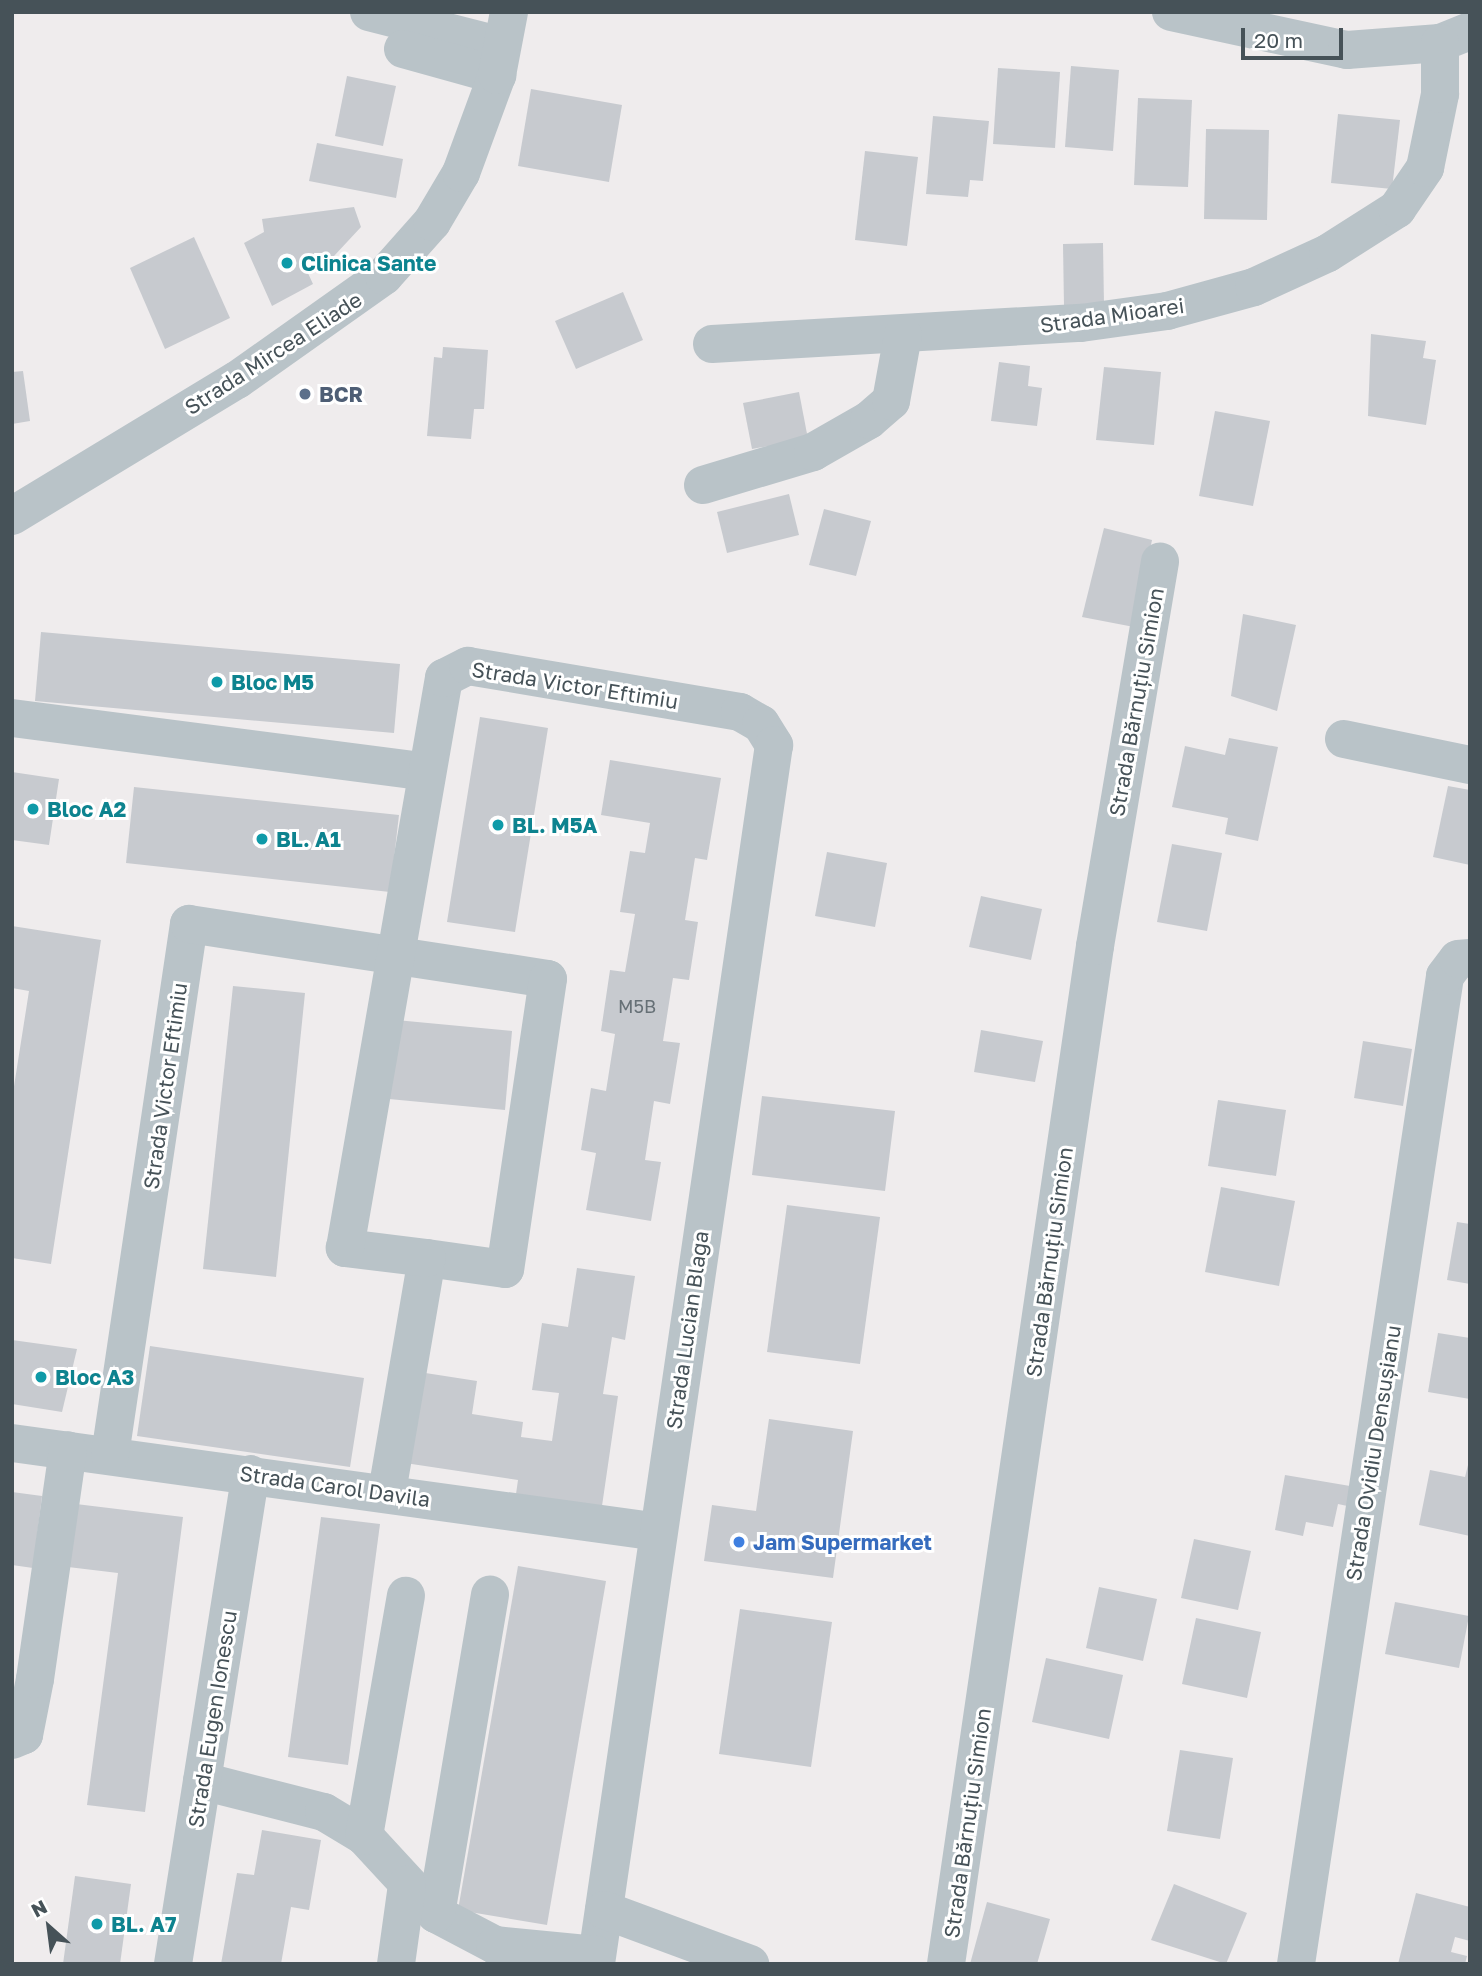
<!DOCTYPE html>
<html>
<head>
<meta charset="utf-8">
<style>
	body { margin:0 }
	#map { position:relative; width:1482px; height:1976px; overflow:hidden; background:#efeced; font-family:"Golos Text",sans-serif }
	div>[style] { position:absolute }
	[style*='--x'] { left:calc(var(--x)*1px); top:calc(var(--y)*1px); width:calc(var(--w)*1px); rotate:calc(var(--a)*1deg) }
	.building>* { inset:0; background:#c7cacf }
	.minor>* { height:38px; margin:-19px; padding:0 19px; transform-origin:19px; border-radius:19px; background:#b9c3c8 }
	.dots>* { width:19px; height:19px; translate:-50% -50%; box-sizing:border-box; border:4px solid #fff; border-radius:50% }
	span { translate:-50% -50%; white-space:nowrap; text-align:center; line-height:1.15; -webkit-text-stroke:6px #fff; paint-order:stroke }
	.number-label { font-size:18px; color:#667076 }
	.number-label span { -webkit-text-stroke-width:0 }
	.culture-label { font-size:21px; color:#0d838f; font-weight:700 }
	.left { translate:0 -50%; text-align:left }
	.street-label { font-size:21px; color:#465258 }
	.service-label { font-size:21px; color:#4e5e75; font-weight:700 }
	.shop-label { font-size:21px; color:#366cbe; font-weight:700 }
	.frame { position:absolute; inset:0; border:14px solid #465258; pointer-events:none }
	.north { position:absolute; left:14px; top:1892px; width:70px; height:70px; -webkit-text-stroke:5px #fff; paint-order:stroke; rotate:332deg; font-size:19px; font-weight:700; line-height:28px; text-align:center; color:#465258 }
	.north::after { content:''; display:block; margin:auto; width:24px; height:32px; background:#465258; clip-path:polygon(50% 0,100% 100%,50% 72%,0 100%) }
	.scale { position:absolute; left:1241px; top:28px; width:102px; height:32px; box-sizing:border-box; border:4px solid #465258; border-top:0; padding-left:9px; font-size:21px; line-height:24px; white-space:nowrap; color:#465258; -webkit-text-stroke:5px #fff; paint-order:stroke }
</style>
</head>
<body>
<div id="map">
	<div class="building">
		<div style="clip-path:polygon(1071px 66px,1119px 70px,1113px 151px,1065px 147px)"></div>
		<div style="clip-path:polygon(998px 68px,1060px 72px,1055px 148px,993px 144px)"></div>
		<div style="clip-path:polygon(347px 76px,396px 86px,383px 146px,335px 136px)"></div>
		<div style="clip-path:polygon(531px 89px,622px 105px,609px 182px,518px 166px)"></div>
		<div style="clip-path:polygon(1138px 98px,1192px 100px,1188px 187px,1134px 185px)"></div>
		<div style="clip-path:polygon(1338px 114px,1400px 120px,1392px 189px,1331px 183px)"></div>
		<div style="clip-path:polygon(933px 116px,989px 121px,983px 181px,970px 180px,968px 197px,926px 194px)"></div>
		<div style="clip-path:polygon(1206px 129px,1269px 130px,1267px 220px,1204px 219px)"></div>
		<div style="clip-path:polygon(317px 143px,403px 159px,396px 198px,309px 181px)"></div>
		<div style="clip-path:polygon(865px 151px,918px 157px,907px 246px,855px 240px)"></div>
		<div style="clip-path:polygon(354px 207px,361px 227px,334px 256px,307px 271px,313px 284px,272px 306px,244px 243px,264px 232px,262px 219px)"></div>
		<div style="clip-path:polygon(194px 237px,230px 318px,165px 349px,130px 268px)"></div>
		<div style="clip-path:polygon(1103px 243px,1104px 305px,1064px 306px,1063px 244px)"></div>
		<div style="clip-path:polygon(623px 292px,643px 340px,576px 369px,555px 321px)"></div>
		<div style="clip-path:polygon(1371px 334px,1426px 341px,1423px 358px,1436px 360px,1426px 425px,1368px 416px)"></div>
		<div style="clip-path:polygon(443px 347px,488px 350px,484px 409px,474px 409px,471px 439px,427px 436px,434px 357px,442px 358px)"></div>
		<div style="clip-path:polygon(999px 362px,1030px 366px,1028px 386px,1042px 388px,1037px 426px,991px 421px)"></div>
		<div style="clip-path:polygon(1104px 367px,1161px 372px,1154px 445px,1096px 440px)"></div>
		<div style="clip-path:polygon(23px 371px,30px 421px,12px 424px,12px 372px)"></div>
		<div style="clip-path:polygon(799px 392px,808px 439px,752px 449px,743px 403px)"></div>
		<div style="clip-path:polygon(1215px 411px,1270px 421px,1253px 506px,1199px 496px)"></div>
		<div style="clip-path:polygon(789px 494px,799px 535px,727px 553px,717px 512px)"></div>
		<div style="clip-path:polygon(824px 509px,871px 521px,856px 576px,809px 565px)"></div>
		<div style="clip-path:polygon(1104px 528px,1152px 540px,1134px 627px,1082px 617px)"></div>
		<div style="clip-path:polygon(1243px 614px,1296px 625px,1277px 711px,1231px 696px)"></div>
		<div style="clip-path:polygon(41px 632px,400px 664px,394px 733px,35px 701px)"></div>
		<div style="clip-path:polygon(480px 717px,548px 728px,515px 932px,447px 922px)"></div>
		<div style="clip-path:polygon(1229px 738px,1278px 747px,1258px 841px,1225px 834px,1228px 818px,1172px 807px,1185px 746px,1225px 755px)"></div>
		<div style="clip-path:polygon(610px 760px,721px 778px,707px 860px,695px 858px,685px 920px,698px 922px,689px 980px,673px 978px,663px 1041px,680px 1043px,670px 1104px,654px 1101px,645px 1160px,661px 1162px,651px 1221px,586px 1210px,596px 1153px,581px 1150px,591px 1088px,606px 1091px,615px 1034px,601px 1031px,610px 970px,625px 972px,635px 914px,620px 912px,630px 851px,645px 853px,650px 823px,601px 815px)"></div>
		<div style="clip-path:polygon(12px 772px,59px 779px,49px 845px,12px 840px)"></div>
		<div style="clip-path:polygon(1448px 786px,1470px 790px,1470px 865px,1433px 857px)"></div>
		<div style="clip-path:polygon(134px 787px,399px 815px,390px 892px,126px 863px)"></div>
		<div style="clip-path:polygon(1172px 844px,1222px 853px,1207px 931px,1157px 922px)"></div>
		<div style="clip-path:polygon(827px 852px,887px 863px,875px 927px,815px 916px)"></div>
		<div style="clip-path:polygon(981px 896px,1042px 909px,1031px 960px,969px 947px)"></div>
		<div style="clip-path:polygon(12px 926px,101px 940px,51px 1264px,12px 1258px,12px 1099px,29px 991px,12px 988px)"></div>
		<div style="clip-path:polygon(233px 986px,305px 993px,276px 1277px,203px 1269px)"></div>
		<div style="clip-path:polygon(396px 1020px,512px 1031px,505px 1110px,389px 1099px)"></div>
		<div style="clip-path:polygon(981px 1030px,1043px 1041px,1035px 1082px,974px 1072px)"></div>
		<div style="clip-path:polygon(1363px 1041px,1412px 1049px,1403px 1106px,1354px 1098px)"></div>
		<div style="clip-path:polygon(762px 1096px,895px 1111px,885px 1191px,752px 1175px)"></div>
		<div style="clip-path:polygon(1218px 1100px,1286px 1110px,1276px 1176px,1208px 1166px)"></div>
		<div style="clip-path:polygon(1221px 1187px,1295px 1201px,1279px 1286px,1205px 1272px)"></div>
		<div style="clip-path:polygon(787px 1205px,880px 1217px,860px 1364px,767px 1352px)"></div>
		<div style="clip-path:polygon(1457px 1222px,1470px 1224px,1470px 1284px,1447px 1280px)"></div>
		<div style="clip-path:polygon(577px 1268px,635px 1276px,625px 1340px,612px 1337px,603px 1394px,618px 1396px,602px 1506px,516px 1494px,518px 1480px,405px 1463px,419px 1372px,477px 1381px,472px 1414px,523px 1422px,521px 1437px,552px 1441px,559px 1393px,532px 1390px,542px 1323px,568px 1327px)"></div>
		<div style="clip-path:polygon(1438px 1333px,1470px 1338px,1470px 1399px,1428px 1392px)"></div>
		<div style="clip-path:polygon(12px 1340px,77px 1349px,62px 1412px,12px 1404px)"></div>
		<div style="clip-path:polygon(150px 1346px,364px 1378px,350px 1467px,137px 1436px)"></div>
		<div style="clip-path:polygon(769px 1419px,853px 1431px,833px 1578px,704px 1561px,712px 1505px,756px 1511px)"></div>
		<div style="clip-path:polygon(1469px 1461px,1470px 1536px,1419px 1525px,1430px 1470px,1465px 1477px)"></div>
		<div style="clip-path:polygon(1285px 1475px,1356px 1487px,1352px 1507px,1338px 1504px,1333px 1527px,1306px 1522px,1303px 1536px,1275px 1530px)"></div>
		<div style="clip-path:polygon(12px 1492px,42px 1496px,33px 1568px,12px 1565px)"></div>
		<div style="clip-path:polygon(76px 1504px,183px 1517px,145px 1812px,87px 1805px,118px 1573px,68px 1567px)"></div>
		<div style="clip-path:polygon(321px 1517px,380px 1524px,348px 1765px,288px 1757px)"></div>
		<div style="clip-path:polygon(1194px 1539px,1251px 1551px,1238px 1610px,1181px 1598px)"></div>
		<div style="clip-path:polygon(518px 1566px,606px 1581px,547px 1925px,458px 1910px)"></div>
		<div style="clip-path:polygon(1099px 1587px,1157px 1599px,1143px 1661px,1086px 1648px)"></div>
		<div style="clip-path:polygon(1395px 1602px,1469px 1616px,1459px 1668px,1385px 1654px)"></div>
		<div style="clip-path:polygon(740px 1609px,832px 1622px,811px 1767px,719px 1754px)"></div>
		<div style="clip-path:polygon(1196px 1618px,1261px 1632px,1247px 1698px,1182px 1684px)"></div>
		<div style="clip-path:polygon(1046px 1658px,1123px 1675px,1109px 1739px,1032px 1722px)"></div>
		<div style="clip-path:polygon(1180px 1750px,1233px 1758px,1220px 1839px,1167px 1831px)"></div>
		<div style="clip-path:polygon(262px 1830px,321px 1840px,309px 1910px,291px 1907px,281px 1964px,221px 1964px,237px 1873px,254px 1875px)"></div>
		<div style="clip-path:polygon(75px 1876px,131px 1884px,120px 1964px,63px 1964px)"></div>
		<div style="clip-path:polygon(1174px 1884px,1247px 1913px,1226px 1964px,1151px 1940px)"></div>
		<div style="clip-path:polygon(1416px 1893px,1470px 1907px,1470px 1941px,1455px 1937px,1451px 1952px,1467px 1956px,1465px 1964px,1398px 1964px)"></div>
		<div style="clip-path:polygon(987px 1902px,1050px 1919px,1037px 1964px,970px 1964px)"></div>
	</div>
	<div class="minor">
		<div style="--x:369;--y:12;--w:137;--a:14.3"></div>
		<div style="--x:1171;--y:12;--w:180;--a:12.2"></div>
		<div style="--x:1347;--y:50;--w:93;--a:-4.3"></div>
		<div style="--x:1440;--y:43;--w:32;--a:-22"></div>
		<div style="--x:403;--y:49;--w:98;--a:15.5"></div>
		<div style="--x:712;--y:344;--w:370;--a:-3.3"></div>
		<div style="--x:1081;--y:323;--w:87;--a:-7.9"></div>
		<div style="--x:1167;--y:311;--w:90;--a:-15.4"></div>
		<div style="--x:1254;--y:287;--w:81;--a:-24.7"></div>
		<div style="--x:1328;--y:253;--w:82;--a:-32.5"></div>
		<div style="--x:1397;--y:209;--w:50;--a:-55.7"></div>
		<div style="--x:1425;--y:168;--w:76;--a:-78.5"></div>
		<div style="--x:1440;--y:94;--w:51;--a:-90"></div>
		<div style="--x:703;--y:485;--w:115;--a:-16.7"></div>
		<div style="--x:813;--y:452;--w:64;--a:-29.7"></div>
		<div style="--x:869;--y:420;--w:29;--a:-41"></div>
		<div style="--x:891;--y:401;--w:67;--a:-79.7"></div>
		<div style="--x:12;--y:516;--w:263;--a:-31.2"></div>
		<div style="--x:237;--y:380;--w:180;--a:-35.3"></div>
		<div style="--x:384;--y:276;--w:72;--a:-48.4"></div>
		<div style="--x:432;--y:222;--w:57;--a:-59.4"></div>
		<div style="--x:461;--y:173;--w:104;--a:-69.8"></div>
		<div style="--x:497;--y:75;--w:64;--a:-79.2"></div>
		<div style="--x:12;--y:718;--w:417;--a:7.4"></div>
		<div style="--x:1344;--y:739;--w:129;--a:11.7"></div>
		<div style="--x:12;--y:1443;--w:652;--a:7.84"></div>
		<div style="--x:110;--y:1455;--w:537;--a:-81.54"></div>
		<div style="--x:189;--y:924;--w:363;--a:8.7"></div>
		<div style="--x:548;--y:979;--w:293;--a:98.4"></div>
		<div style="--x:505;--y:1269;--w:79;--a:-172"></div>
		<div style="--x:387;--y:1492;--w:237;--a:-80.3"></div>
		<div style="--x:427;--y:1258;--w:83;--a:-173"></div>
		<div style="--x:345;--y:1248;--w:579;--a:-80.15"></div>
		<div style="--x:444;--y:678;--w:27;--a:-27"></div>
		<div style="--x:468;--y:666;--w:276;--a:9.6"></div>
		<div style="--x:740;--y:712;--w:24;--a:30"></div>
		<div style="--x:761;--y:724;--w:25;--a:58"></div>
		<div style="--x:774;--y:745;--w:1232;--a:98.31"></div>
		<div style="--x:12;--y:1740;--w:13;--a:-23"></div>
		<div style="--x:24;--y:1735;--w:57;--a:-78.9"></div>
		<div style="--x:35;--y:1679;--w:231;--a:-81.8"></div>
		<div style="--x:202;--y:1781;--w:126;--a:14.3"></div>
		<div style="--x:324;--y:1812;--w:47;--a:31"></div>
		<div style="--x:364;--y:1836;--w:106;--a:47.3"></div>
		<div style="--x:436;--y:1914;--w:67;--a:27.7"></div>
		<div style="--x:495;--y:1945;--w:102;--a:5.6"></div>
		<div style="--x:364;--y:1836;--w:244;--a:-80.1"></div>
		<div style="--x:604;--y:1910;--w:156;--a:20.3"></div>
		<div style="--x:436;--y:1914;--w:324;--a:-80.4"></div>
		<div style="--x:173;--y:1964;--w:496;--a:-81"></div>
		<div style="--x:396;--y:1964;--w:80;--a:-82.1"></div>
		<div style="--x:946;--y:1964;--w:1029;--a:-81.67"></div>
		<div style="--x:1095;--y:946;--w:390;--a:-80.4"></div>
		<div style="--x:1296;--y:1964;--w:999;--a:-81.42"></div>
		<div style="--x:1445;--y:976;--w:21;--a:-53"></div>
		<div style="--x:1458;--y:959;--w:12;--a:-5"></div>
	</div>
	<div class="dots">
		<div style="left:287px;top:263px;background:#0f9aa8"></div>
		<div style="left:305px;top:394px;background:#5c6f8a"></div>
		<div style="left:217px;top:682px;background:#0f9aa8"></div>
		<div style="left:33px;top:809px;background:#0f9aa8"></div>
		<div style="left:498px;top:825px;background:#0f9aa8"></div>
		<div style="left:262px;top:839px;background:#0f9aa8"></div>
		<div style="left:41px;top:1377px;background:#0f9aa8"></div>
		<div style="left:739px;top:1542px;background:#3f7fe0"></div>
		<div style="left:97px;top:1924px;background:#0f9aa8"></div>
	</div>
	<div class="number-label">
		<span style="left:637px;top:1006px">M5B</span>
	</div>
	<div class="culture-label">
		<span class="left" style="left:301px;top:263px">Clinica Sante</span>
		<span class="left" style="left:231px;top:682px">Bloc M5</span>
		<span class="left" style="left:47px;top:809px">Bloc A2</span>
		<span class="left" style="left:512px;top:825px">BL. M5A</span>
		<span class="left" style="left:276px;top:839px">BL. A1</span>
		<span class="left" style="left:55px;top:1377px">Bloc A3</span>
		<span class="left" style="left:111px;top:1924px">BL. A7</span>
	</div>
	<div class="street-label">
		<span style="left:1112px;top:315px;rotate:-8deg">Strada Mioarei</span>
		<span style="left:273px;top:353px;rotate:-33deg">Strada Mircea Eliade</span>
		<span style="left:575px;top:685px;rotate:9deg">Strada Victor Eftimiu</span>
		<span style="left:1136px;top:702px;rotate:-80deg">Strada Bărnuțiu Simion</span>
		<span style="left:165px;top:1086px;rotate:-82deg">Strada Victor Eftimiu</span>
		<span style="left:1049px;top:1262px;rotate:-82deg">Strada Bărnuțiu Simion</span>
		<span style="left:687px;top:1330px;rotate:-82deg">Strada Lucian Blaga</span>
		<span style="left:1373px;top:1453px;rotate:-81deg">Strada Ovidiu Densușianu</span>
		<span style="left:335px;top:1486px;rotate:8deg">Strada Carol Davila</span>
		<span style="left:212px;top:1719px;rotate:-81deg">Strada Eugen Ionescu</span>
		<span style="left:967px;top:1823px;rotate:-82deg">Strada Bărnuțiu Simion</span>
	</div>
	<div class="service-label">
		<span class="left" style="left:319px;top:394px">BCR</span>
	</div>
	<div class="shop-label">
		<span class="left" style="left:753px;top:1542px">Jam Supermarket</span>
	</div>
	<div class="frame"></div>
	<div class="north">N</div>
	<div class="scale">20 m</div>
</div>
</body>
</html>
